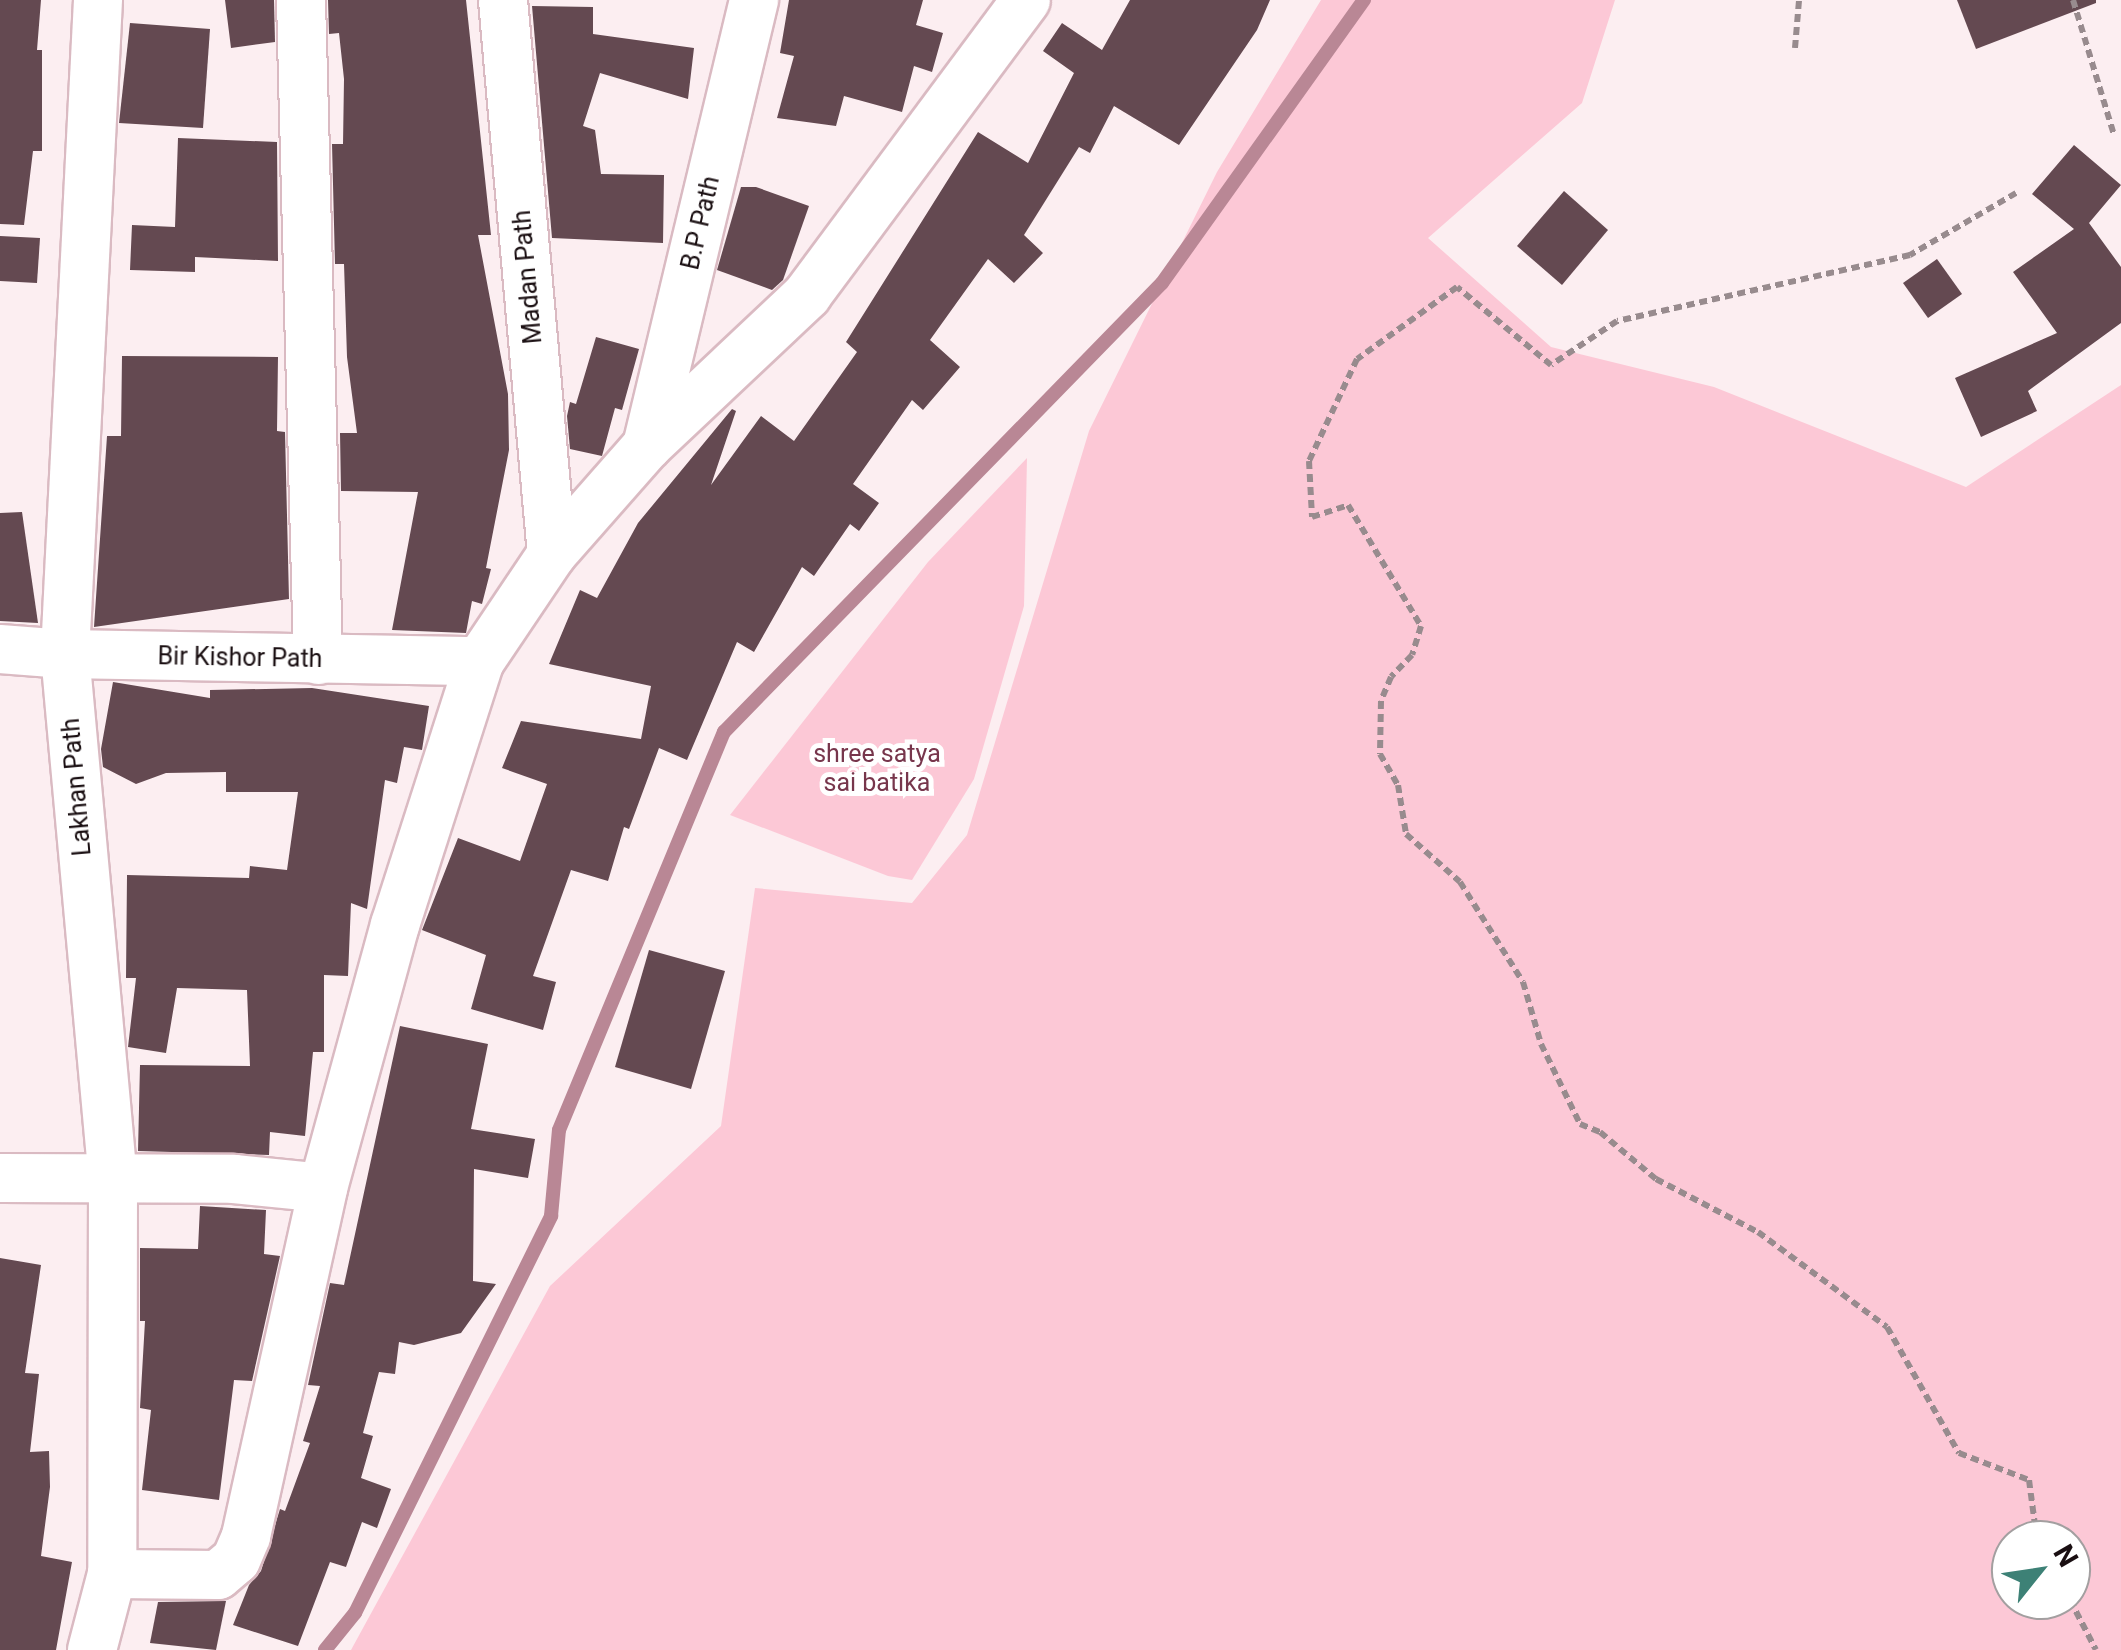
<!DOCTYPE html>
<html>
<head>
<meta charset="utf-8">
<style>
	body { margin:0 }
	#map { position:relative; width:2121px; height:1650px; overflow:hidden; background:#fceef1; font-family:Roboto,sans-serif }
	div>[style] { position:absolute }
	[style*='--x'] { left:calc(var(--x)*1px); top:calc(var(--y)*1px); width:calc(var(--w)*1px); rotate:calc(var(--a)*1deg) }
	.green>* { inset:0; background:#fcc8d6 }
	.stream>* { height:14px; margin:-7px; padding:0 7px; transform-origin:7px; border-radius:7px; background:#b98795 }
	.building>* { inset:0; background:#644951 }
	.path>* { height:6px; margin-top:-3px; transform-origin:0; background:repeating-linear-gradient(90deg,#988b8e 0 8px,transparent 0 13px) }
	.roads { filter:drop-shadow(2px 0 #dabac2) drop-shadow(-2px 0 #dabac2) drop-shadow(0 2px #dabac2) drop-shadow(0 -2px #dabac2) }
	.minor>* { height:48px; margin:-24px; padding:0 24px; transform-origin:24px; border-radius:24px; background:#fff }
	span { translate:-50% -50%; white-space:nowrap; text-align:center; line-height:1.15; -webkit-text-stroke:10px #fff; paint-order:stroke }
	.street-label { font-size:25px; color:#1a0f12 }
	.park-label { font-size:25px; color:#77364c }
	.north { position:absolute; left:1991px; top:1520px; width:100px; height:100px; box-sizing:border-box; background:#fff; border:2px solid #a39fa0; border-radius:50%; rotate:60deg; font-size:28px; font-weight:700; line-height:40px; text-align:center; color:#1a0f12 }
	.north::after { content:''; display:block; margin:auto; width:35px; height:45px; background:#3d8176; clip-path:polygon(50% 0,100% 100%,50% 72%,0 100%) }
</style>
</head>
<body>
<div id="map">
	<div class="green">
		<div style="clip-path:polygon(evenodd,1321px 0,1615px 0,1582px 103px,1428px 238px,1551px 347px,1714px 387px,1966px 487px,2121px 385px,2121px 1650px,351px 1650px,550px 1286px,721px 1126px,755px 888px,912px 903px,967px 835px,1089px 431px,1217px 172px,1321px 0,2071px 1540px,2071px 1600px,2011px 1600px,2011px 1540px,2071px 1540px)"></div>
		<div style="clip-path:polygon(1027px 458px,1024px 606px,974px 779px,912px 880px,888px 876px,730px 815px,928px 562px)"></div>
	</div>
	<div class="stream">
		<div style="--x:325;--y:1650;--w:48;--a:-51"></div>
		<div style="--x:355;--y:1613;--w:443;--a:-63.7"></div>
		<div style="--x:551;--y:1216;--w:86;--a:-84.7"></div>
		<div style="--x:559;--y:1130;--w:431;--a:-67.5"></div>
		<div style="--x:724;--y:732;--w:627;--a:-45.71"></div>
		<div style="--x:1162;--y:283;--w:348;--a:-54.5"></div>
	</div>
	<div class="building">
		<div style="clip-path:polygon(0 0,41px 0,37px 50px,42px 50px,42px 151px,33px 151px,24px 225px,0 224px)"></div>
		<div style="clip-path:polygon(225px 0,274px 0,275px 42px,231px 48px)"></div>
		<div style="clip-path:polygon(328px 0,466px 0,491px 235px,478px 235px,508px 394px,509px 450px,486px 568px,491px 569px,482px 604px,472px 601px,466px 633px,392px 630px,418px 492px,341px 491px,340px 433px,357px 433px,347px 357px,344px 264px,335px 264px,332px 144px,343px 144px,344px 79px,339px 33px,329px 34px)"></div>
		<div style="clip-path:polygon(789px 0,923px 0,916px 25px,943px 33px,932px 72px,914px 66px,902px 112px,844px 96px,836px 126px,777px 118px,794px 56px,780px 53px)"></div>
		<div style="clip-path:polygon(1130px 0,1270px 0,1257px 30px,1179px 145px,1114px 106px,1090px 153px,1079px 147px,1024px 235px,1043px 253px,1014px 283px,988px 259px,930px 340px,960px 367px,923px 410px,912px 400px,853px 484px,879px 503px,859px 531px,850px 524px,814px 576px,802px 567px,754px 652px,737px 642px,687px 760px,659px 748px,629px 829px,624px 827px,608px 881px,571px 870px,533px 976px,556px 982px,543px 1030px,471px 1009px,486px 955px,422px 930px,458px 838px,520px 861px,547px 784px,502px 768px,521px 721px,641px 739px,651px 686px,549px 664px,580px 590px,597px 598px,638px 523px,732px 409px,736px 411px,711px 485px,761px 416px,794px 441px,857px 352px,846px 342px,978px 132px,1028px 163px,1074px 73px,1043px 51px,1062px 23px,1102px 50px)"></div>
		<div style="clip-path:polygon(1957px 0,2096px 0,2096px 3px,1976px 49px)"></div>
		<div style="clip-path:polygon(532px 6px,593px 7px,593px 34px,694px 48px,688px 99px,600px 73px,583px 126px,595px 130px,601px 174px,664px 175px,663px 243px,552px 238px)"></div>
		<div style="clip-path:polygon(130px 23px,210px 29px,203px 128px,119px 123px)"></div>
		<div style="clip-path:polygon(178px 138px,277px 142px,278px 261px,195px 257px,195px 272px,130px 270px,132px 225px,175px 227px)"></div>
		<div style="clip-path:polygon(2074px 145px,2121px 185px,2089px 223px,2121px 267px,2121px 323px,2028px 391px,2037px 411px,1981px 437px,1955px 378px,2057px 333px,2013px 272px,2074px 229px,2032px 194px)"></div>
		<div style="clip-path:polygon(741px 187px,756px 187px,809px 206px,783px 280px,772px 290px,717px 270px)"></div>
		<div style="clip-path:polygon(1564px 191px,1608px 230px,1562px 285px,1517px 246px)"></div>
		<div style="clip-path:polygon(0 236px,40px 238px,37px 283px,0 281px)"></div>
		<div style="clip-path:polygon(1937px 259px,1962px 294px,1928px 318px,1903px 283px)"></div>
		<div style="clip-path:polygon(596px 337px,639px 349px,622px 410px,615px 408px,602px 456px,570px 449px,567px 416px,570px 402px,576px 404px)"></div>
		<div style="clip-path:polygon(122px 356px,278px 357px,277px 431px,285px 432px,289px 599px,94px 627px,107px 436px,121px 436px)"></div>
		<div style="clip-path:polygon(22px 512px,38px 623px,0 621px,0 513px)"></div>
		<div style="clip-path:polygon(113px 682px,210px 698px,210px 690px,312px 688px,429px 706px,422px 750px,404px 747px,397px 783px,385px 780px,367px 909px,351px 903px,348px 976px,324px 975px,324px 1052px,313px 1052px,305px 1136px,270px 1132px,269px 1155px,138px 1151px,140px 1065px,250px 1066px,247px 990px,177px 988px,166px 1053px,128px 1047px,136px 978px,126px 978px,127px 875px,249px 878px,250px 866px,287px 870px,298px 792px,226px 792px,226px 772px,166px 773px,136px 784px,103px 767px,101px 749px)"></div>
		<div style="clip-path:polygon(649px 950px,725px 971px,691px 1089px,615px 1067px)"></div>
		<div style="clip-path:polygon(400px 1026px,488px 1044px,471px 1129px,535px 1139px,528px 1178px,474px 1169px,473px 1281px,496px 1284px,461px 1333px,414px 1345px,399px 1342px,395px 1374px,379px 1372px,363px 1433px,373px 1436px,361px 1478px,391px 1489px,377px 1528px,362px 1522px,346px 1567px,330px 1562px,298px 1646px,233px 1625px,249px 1585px,261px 1571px,280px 1509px,285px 1511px,310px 1443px,303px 1441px,320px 1386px,308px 1385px,330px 1283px,344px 1285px)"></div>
		<div style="clip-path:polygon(200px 1206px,266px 1210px,264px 1254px,280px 1256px,252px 1381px,234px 1380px,219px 1500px,142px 1490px,151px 1410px,140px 1408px,145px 1321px,140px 1321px,140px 1248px,198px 1249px)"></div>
		<div style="clip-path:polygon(0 1258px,41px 1265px,25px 1373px,39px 1374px,30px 1452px,49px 1451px,50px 1487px,41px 1556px,72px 1562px,56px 1650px,0 1650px)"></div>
		<div style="clip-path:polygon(226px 1601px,216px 1650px,150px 1643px,158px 1602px)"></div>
	</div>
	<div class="path">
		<div style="--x:2073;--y:0;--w:141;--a:73.1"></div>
		<div style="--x:1795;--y:48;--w:48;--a:-85.2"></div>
		<div style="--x:2016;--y:193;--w:123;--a:149.7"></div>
		<div style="--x:1910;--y:255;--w:300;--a:167.3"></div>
		<div style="--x:1617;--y:321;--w:79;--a:146.3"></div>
		<div style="--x:1551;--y:365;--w:122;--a:-140.3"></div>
		<div style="--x:1457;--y:287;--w:123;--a:144.2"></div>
		<div style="--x:1357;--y:359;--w:113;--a:115.2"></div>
		<div style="--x:1309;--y:461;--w:56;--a:86.9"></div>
		<div style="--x:1312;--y:517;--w:38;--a:-18"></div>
		<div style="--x:1348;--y:505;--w:141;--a:58.9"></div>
		<div style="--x:1421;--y:626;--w:30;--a:107"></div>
		<div style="--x:1412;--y:655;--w:30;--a:134"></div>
		<div style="--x:1391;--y:677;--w:26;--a:113"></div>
		<div style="--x:1381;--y:701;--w:53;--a:91.1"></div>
		<div style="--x:1380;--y:754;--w:36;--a:60"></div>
		<div style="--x:1398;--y:785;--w:50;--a:80.7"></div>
		<div style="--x:1406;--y:834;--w:72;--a:41.6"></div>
		<div style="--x:1460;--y:882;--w:118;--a:57.8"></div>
		<div style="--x:1523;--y:982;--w:65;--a:73.8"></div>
		<div style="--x:1541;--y:1044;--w:89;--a:64"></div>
		<div style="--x:1580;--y:1124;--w:22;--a:22"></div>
		<div style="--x:1600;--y:1132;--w:73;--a:40"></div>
		<div style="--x:1656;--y:1179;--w:115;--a:27.5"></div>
		<div style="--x:1758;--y:1232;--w:160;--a:36.4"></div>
		<div style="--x:1887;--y:1327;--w:145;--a:60.3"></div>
		<div style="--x:1959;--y:1453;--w:75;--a:21.1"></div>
		<div style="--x:2029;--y:1480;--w:61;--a:82.4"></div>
		<div style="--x:2070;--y:1600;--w:56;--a:62.5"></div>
	</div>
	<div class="roads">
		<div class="minor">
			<div style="--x:98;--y:0;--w:655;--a:92.89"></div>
			<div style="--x:65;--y:654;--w:528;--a:84.79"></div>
			<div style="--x:113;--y:1180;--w:394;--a:90.1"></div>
			<div style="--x:301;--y:0;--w:660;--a:88.52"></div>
			<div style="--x:503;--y:0;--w:556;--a:84.95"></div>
			<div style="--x:647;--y:446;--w:459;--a:-76.5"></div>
			<div style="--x:0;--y:649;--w:65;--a:4.4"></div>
			<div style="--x:65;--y:654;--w:415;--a:1"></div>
			<div style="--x:0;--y:1178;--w:234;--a:0.2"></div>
			<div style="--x:234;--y:1179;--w:89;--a:5.8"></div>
			<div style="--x:92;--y:1650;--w:79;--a:-75.3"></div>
			<div style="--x:112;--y:1574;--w:106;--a:0.5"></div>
			<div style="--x:218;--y:1575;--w:23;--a:-40"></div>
			<div style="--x:236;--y:1560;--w:26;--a:-67"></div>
			<div style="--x:246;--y:1536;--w:356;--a:-77.5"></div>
			<div style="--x:323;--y:1188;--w:273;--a:-74.7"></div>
			<div style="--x:395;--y:925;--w:277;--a:-72.2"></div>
			<div style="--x:480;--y:661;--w:129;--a:-56.1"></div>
			<div style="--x:552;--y:554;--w:144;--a:-48.7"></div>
			<div style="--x:647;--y:446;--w:220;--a:-43.3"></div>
			<div style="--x:807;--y:295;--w:367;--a:-53.4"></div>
		</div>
	</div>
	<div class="street-label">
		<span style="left:701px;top:223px;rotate:-77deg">B.P Path</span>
		<span style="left:528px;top:277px;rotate:-95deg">Madan Path</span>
		<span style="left:240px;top:658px;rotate:1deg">Bir Kishor Path</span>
		<span style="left:77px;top:787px;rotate:-95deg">Lakhan Path</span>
	</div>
	<div class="park-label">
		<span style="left:877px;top:769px">shree satya<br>sai batika</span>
	</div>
	<div class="north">N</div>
</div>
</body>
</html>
